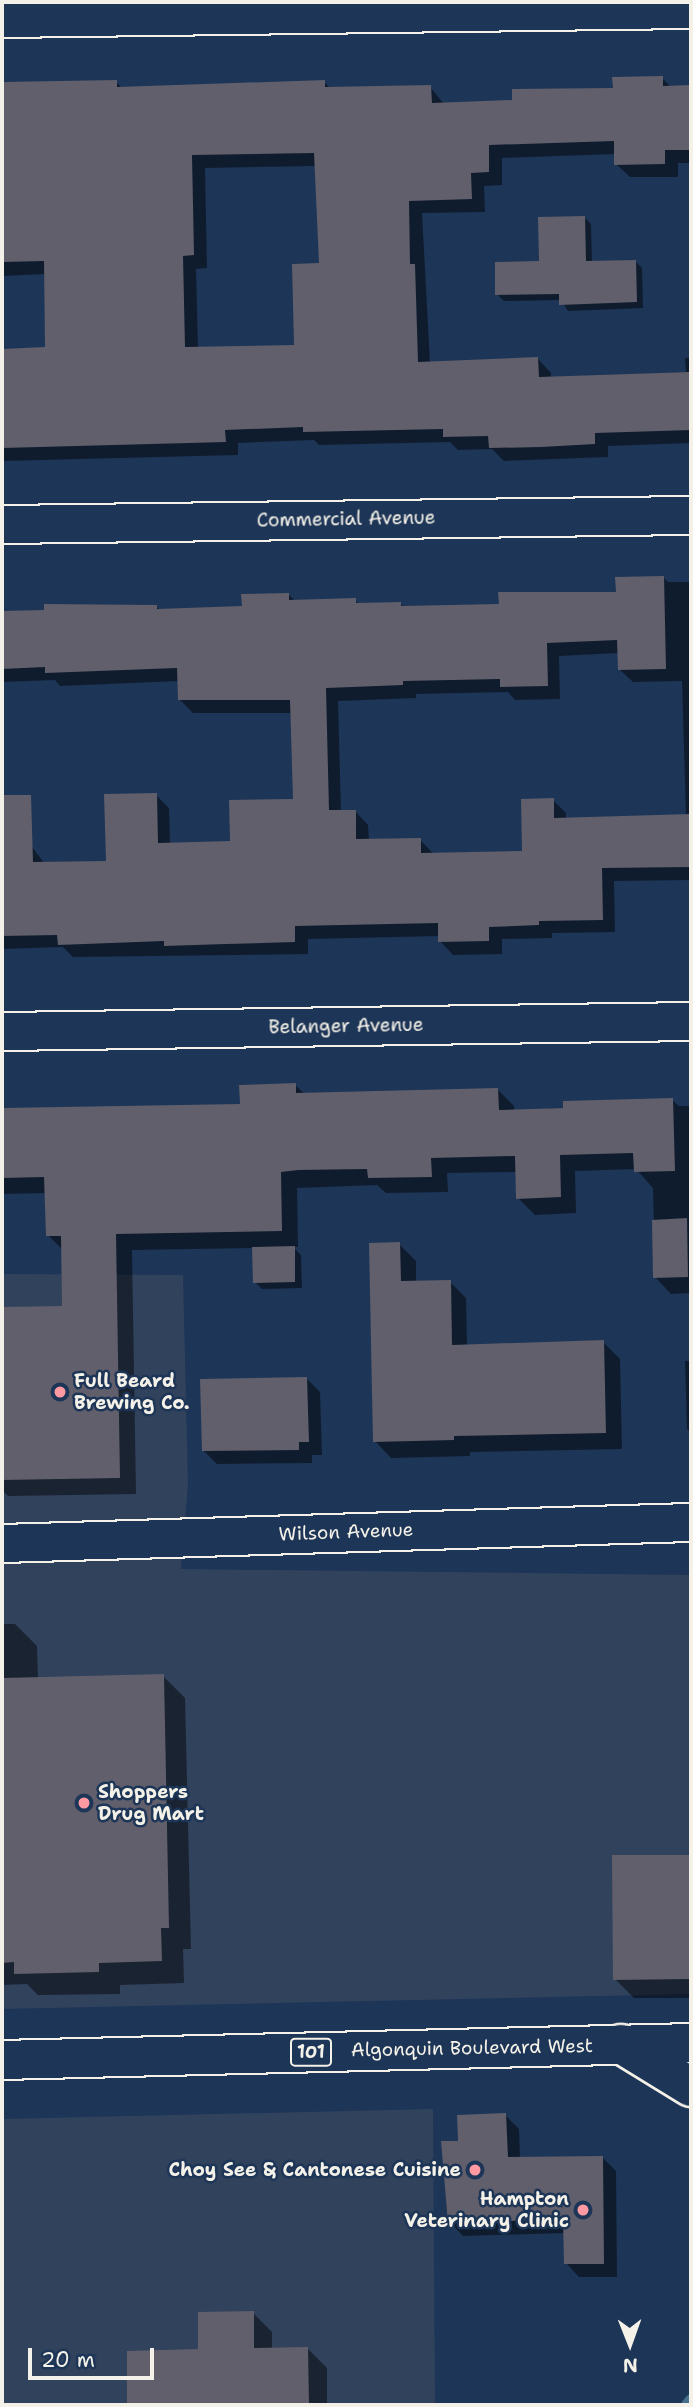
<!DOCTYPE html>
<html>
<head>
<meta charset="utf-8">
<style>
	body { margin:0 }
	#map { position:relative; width:693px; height:2407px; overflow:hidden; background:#1d3557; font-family:"Shantell Sans",sans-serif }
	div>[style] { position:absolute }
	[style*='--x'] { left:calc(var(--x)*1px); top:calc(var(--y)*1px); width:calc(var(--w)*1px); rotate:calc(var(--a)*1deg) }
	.built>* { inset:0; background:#31425d }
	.shadow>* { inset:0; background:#0007 }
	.stream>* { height:12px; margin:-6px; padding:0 6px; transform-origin:6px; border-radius:6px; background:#456f8c }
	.building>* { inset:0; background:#615f6b }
	.roads { filter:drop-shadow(2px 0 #f4f1e8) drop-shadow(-2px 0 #f4f1e8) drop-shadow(0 2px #f4f1e8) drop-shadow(0 -2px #f4f1e8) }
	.street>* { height:37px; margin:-18.5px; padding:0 18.5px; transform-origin:18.5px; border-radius:18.5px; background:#1d3557 }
	.primary>* { height:38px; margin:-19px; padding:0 19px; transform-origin:19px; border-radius:19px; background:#1d3557 }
	.dots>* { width:19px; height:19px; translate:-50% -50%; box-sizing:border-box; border:4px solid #1d3557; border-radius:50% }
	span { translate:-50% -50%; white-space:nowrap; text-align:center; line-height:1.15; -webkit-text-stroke:5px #1d3557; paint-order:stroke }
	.shield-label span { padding:2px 5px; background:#1d3557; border:2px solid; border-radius:5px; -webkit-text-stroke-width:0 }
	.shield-label { font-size:18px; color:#f4f1e8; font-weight:700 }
	.street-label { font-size:19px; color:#f4f1e8 }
	.poi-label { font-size:19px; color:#f4f1e8; font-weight:700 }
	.left { translate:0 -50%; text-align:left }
	.right { translate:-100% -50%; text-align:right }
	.frame { position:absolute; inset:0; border:4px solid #f4f1e8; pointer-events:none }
	.north { position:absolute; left:595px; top:2309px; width:70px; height:70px; -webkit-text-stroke:5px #1d3557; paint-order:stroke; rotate:179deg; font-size:19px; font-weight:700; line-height:28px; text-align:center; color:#f4f1e8 }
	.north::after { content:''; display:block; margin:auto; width:24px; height:32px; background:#f4f1e8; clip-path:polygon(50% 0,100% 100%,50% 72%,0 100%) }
	.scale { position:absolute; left:28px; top:2348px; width:126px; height:32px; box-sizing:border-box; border:4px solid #f4f1e8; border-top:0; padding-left:9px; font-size:21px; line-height:24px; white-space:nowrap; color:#f4f1e8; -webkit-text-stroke:5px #1d3557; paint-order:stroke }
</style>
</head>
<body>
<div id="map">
	<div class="built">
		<div style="clip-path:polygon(2px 1274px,183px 1275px,188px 1484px,181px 1569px,691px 1575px,691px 1994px,2px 2009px)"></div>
		<div style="clip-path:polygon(433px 2109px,435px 2405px,2px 2405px,2px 2119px)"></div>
	</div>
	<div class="shadow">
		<div style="clip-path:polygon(evenodd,662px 78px,672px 88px,691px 87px,691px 163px,678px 163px,678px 177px,630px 177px,616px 164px,616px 154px,502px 158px,502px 185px,484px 186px,485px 212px,422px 213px,430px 363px,538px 359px,551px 373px,551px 379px,686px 374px,685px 358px,691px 358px,691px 443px,608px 446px,608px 457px,504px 461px,492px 449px,458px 450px,450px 442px,319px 445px,314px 440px,238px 443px,238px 455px,2px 461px,2px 351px,47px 349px,46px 274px,2px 276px,2px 84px,116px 82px,123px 89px,324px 82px,331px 89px,430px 87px,444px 104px,514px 102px,614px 89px,662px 78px,316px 166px,320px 265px,296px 347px,198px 348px,196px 269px,207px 268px,205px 168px,316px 166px)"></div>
		<div style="clip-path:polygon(584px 217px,591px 224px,592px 262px,635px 261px,642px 268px,643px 308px,568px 311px,561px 300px,504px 301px,497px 294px,540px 263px)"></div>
		<div style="clip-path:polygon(evenodd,663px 577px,668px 582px,691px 582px,691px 895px,691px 880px,614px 881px,615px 932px,552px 933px,552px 938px,502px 939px,502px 954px,453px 955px,440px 941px,440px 936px,308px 939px,308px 954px,73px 957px,63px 947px,2px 949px,2px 848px,32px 847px,45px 864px,108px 863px,156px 795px,169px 808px,170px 844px,232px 843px,295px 800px,292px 713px,193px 713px,180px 700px,179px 681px,60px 686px,55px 680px,2px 682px,2px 612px,156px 606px,160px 610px,243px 608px,289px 595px,295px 601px,355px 600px,359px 604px,401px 604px,405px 608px,500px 606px,618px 594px,663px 577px,619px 653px,619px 669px,633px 682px,682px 681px,686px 816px,566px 819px,566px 813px,553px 800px,524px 853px,433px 853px,420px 840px,369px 841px,368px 825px,355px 811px,341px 812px,338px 701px,416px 698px,416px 694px,508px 692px,515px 700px,560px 699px,559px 656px,619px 653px)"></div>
		<div style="clip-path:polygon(295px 1085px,305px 1094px,497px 1089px,514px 1106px,514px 1111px,672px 1100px,679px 1106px,691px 1106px,691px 1293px,671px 1294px,655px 1277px,653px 1188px,636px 1169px,575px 1171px,576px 1213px,535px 1215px,518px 1198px,517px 1172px,447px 1173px,448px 1192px,386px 1193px,377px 1185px,297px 1188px,298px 1247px,293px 1247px,301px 1255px,302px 1288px,262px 1289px,255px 1282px,254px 1248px,132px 1250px,136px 1494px,8px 1496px,2px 1490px,2px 1309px,64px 1307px,63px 1250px,48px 1235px,47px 1193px,2px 1194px,2px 1110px,241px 1106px)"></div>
		<div style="clip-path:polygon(399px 1244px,416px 1261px,416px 1282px,450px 1282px,466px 1298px,467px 1347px,603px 1342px,620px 1359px,622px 1449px,470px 1452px,470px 1456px,391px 1458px,375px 1441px)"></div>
		<div style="clip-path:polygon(685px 1361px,691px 1361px,691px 1433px,687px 1429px)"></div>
		<div style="clip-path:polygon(306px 1378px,320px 1392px,322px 1455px,312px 1455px,312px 1463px,217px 1464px,203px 1450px)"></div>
		<div style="clip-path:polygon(2px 1624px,15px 1624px,37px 1646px,38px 1679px,163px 1676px,185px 1698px,191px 1949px,183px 1949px,184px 1983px,120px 1985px,120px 1994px,38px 1995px,27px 1984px,2px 1985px)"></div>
		<div style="clip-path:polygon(688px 1856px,691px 1859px,691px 1998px,634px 1998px,615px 1979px)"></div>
		<div style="clip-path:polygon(505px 2115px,519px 2129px,520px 2159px,602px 2157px,616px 2171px,617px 2277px,579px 2277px,566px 2263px,565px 2233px,463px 2236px,450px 2222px,459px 2142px)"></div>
		<div style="clip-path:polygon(253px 2313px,272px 2332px,272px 2349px,308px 2349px,327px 2368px,327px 2405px,129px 2405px,129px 2352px,200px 2351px)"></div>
	</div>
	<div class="stream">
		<div style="--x:687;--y:2405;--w:6;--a:-51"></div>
	</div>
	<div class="building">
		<div style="clip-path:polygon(evenodd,663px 76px,663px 86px,691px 85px,691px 150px,665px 150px,665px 164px,614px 165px,614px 141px,489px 145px,489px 172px,471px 173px,472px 199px,409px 201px,410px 264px,415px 264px,418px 362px,538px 357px,539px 377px,691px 372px,691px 430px,595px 433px,595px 444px,541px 447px,489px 448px,488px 436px,443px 437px,443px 429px,303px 432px,303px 427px,225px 430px,226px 442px,2px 448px,2px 349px,45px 347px,44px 261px,2px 262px,2px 82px,117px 80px,117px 87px,325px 80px,325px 87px,431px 85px,432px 103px,512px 100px,512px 89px,613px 88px,612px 77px,663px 76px,314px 153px,319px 263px,292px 264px,294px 345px,185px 347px,183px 256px,194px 255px,192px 155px,314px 153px)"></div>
		<div style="clip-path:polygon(585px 216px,586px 261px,636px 260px,637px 302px,559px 305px,559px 294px,495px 295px,495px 262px,539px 261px,538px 217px)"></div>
		<div style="clip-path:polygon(664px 576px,666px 669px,618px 670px,617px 640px,547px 643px,548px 686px,500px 687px,500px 679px,403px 681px,403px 685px,326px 688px,329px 810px,356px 810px,356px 839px,421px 838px,421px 853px,522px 851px,521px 799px,554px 798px,554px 818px,691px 814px,691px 867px,602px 868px,603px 920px,539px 921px,539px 925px,489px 927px,489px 941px,438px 942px,438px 923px,295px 926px,295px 942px,226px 944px,164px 946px,164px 941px,58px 945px,57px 935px,2px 936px,2px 795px,31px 795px,33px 862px,106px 861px,104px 794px,157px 793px,158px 843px,230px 841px,229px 800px,293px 799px,290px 700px,178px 700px,177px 668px,45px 673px,45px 667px,2px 669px,2px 611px,44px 610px,44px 604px,157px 605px,157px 609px,242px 606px,241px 594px,289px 593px,289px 600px,356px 598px,356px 603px,401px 602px,401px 606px,499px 604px,498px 592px,616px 592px,615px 577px)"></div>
		<div style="clip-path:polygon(296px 1083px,296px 1093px,498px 1088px,499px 1110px,563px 1108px,563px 1101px,673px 1098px,675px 1171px,634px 1172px,633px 1153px,560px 1155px,561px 1197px,516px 1199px,515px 1156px,431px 1158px,432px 1177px,368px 1178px,367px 1169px,298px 1170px,281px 1172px,282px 1231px,116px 1234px,120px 1478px,2px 1480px,2px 1307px,62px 1306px,61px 1236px,46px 1236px,44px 1177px,2px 1178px,2px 1108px,240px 1104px,239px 1085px)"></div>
		<div style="clip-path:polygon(687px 1218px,688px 1277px,653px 1278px,652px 1220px)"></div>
		<div style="clip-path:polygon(400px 1242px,401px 1281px,451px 1280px,452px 1345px,604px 1340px,606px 1433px,454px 1436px,454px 1440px,373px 1442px,369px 1243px)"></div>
		<div style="clip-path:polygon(295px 1246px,295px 1282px,253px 1283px,252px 1247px)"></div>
		<div style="clip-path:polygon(307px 1377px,309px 1442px,299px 1442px,299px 1450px,202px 1451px,200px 1379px)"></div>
		<div style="clip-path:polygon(164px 1674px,169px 1928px,161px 1928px,162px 1961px,99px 1963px,99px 1972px,14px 1974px,14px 1962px,2px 1963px,2px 1678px)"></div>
		<div style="clip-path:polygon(612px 1855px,689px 1855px,690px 1979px,613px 1980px)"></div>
		<div style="clip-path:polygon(506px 2113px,508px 2157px,603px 2156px,604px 2264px,564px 2264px,563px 2219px,448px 2223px,441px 2141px,458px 2141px,457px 2115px)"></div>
		<div style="clip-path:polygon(254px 2311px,254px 2348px,308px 2347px,309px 2405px,127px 2405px,127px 2351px,198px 2349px,198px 2312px)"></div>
	</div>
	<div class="roads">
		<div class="street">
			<div style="--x:2;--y:18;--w:689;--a:-0.75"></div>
			<div style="--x:2;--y:524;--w:689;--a:-0.75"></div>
			<div style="--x:2;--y:1031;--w:689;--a:-0.83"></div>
			<div style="--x:2;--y:1543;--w:689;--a:-1.75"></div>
		</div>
		<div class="primary">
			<div style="--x:621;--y:2044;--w:82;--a:31.6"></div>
			<div style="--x:2;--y:2060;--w:689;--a:-1.41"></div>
		</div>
	</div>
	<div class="dots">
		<div style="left:60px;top:1392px;background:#ff9aa2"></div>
		<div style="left:84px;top:1803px;background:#ff9aa2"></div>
		<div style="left:475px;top:2170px;background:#ff9aa2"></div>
		<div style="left:583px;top:2210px;background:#ff9aa2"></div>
	</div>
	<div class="shield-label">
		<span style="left:311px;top:2052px">101</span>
	</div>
	<div class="street-label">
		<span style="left:346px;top:519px;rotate:-1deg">Commercial Avenue</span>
		<span style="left:346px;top:1026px;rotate:-1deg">Belanger Avenue</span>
		<span style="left:346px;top:1532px;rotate:-2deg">Wilson Avenue</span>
		<span style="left:472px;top:2048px;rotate:-1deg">Algonquin Boulevard West</span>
	</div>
	<div class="poi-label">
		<span class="left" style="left:74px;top:1392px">Full Beard<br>Brewing Co.</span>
		<span class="left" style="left:98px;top:1803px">Shoppers<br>Drug Mart</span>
		<span class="right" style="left:461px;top:2170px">Choy See &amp; Cantonese Cuisine</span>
		<span class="right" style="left:569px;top:2210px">Hampton<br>Veterinary Clinic</span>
	</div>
	<div class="frame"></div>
	<div class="north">N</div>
	<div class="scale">20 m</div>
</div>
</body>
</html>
